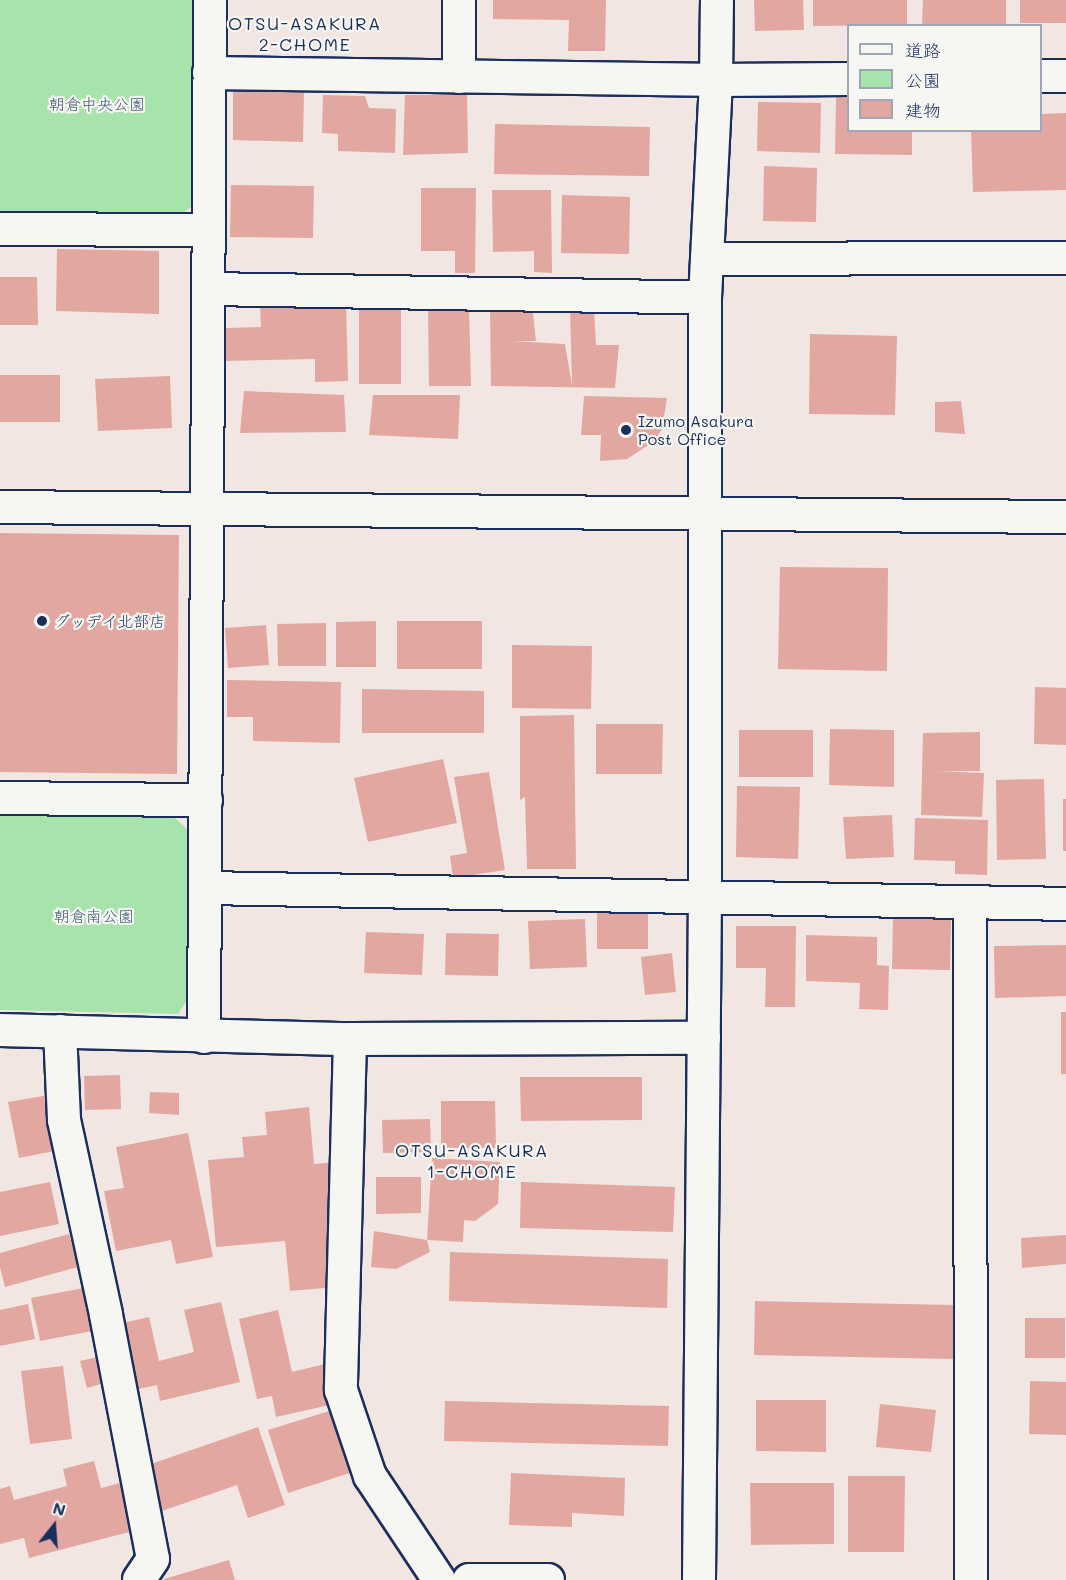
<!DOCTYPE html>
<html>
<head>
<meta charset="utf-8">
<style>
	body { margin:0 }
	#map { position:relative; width:1066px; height:1580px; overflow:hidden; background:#f2e6e2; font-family:Mali,"Klee One",sans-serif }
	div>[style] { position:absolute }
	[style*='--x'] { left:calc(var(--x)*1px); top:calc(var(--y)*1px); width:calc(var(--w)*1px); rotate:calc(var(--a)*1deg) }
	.green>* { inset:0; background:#a7e4ab }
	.building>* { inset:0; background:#e2a7a1 }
	.roads { filter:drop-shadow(2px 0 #1b2f5e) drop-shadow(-2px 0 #1b2f5e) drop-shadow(0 2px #1b2f5e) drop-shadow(0 -2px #1b2f5e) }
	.minor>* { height:32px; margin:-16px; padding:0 16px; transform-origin:16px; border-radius:16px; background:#f6f6f2 }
	.dots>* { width:16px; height:16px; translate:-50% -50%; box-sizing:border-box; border:3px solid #f6f6f2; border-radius:50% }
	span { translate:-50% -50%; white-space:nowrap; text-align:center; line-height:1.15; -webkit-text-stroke:4.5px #f6f6f2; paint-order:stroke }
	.park-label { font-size:16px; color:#3e5c71 }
	.poi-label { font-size:16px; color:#1b2f5e }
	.left { translate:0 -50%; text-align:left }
	.neighbourhood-label { font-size:18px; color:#1b2f5e; letter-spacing:1.5px }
	.legend { position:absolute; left:847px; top:24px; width:195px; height:108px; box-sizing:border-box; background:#f6f6f2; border:2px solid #9ea6b7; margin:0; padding:8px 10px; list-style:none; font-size:18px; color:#1b2f5e }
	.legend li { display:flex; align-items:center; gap:12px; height:30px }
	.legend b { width:30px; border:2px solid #9ea6b7 }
	.north { position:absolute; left:24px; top:1496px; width:60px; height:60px; -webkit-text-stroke:4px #f6f6f2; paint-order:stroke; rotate:17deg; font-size:16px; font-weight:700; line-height:24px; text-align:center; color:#1b2f5e }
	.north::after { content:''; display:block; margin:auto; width:21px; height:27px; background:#1b2f5e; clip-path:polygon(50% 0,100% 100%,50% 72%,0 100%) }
</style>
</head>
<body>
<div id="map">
	<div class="green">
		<div style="clip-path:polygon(0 0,194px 0,191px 207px,181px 214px,0 215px)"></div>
		<div style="clip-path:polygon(0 814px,173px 816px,190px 832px,187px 1000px,178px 1014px,0 1010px)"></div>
	</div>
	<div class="building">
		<div style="clip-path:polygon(493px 0,606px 0,605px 51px,568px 51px,569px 20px,493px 19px)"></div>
		<div style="clip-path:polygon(754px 0,803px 0,804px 30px,755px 31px)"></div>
		<div style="clip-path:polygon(813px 0,907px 0,907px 25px,813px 26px)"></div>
		<div style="clip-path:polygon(923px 0,1006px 0,1006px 26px,922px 26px)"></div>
		<div style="clip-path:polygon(1020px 0,1066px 0,1066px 23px,1020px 23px)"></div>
		<div style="clip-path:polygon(233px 89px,304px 90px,303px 142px,233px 140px)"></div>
		<div style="clip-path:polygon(467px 94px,468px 153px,403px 155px,405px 95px)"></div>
		<div style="clip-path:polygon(323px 95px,365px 96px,369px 108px,396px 109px,395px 153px,338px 151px,338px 134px,322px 133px)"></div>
		<div style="clip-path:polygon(836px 97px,848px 97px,848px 130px,912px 130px,912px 155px,835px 154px)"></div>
		<div style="clip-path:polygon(758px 102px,821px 103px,820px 153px,757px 151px)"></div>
		<div style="clip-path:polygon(1066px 113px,1066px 190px,973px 192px,971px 130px,1040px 130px,1040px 114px)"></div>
		<div style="clip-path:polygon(495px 124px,650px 127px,649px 176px,494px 174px)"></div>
		<div style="clip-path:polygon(764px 166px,817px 168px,816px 222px,763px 221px)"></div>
		<div style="clip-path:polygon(231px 185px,314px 186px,313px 238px,230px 237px)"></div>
		<div style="clip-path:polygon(421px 188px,476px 188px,475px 273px,455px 273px,455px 251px,421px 251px)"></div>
		<div style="clip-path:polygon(492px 190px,551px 190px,552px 273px,534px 272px,534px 251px,493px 252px)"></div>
		<div style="clip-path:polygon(562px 195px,630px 197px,629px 254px,561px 253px)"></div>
		<div style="clip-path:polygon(57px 249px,159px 251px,159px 314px,56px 311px)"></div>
		<div style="clip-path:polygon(0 277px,37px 277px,38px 325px,0 325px)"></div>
		<div style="clip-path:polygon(346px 302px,348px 381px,315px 382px,315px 359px,226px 361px,225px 328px,261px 327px,260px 304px)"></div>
		<div style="clip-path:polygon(359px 302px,401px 305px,401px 384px,359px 384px)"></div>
		<div style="clip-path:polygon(532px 305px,536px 341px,512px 341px,565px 344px,572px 386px,570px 306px,594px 309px,596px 345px,619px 345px,615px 388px,491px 386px,490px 306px)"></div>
		<div style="clip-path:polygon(428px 306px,469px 307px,471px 386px,429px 386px)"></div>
		<div style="clip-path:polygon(810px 334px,897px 336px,895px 415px,809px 414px)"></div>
		<div style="clip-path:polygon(0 375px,60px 375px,60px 422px,0 422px)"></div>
		<div style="clip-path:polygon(170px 376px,172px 428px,98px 431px,95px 379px)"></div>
		<div style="clip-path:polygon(244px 391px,344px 395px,346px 432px,240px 433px)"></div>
		<div style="clip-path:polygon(373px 395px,460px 395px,458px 439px,369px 435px)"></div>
		<div style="clip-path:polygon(584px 396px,667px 398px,662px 429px,653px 442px,627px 459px,600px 461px,601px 435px,581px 435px)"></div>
		<div style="clip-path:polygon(961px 401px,965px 434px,935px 432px,935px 402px)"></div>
		<div style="clip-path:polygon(0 533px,179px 535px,177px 774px,0 772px)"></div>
		<div style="clip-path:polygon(780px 567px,888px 568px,887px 671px,778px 669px)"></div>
		<div style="clip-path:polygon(376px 621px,376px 667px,336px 667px,336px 622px)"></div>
		<div style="clip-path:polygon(397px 621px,482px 621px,482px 669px,397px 669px)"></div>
		<div style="clip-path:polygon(326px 623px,326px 666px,278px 666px,277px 624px)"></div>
		<div style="clip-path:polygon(266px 625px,269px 665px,228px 668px,225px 628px)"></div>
		<div style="clip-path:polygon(512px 645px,592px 646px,591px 709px,512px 708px)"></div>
		<div style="clip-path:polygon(227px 680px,341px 682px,340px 743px,253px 741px,253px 717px,227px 717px)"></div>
		<div style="clip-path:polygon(1035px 687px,1066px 688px,1066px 745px,1034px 744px)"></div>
		<div style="clip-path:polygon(362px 689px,484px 691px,484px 733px,362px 733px)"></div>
		<div style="clip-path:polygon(574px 715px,576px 869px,527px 869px,525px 797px,520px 800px,520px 716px)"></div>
		<div style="clip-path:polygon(596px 724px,663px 724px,662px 774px,596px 774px)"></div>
		<div style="clip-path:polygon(830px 729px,894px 730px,894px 787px,829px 785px)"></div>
		<div style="clip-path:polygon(739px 730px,813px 730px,813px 777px,739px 777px)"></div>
		<div style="clip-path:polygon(980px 732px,980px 771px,937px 771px,984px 773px,982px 817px,921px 815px,923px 733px)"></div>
		<div style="clip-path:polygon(443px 759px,457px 823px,368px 842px,354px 778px)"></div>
		<div style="clip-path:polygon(489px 772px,505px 870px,453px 878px,450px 856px,467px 853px,454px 777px)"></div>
		<div style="clip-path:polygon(1044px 779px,1046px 859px,997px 860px,996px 780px)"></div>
		<div style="clip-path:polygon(737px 786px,800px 787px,798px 859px,736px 857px)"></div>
		<div style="clip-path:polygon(1063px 799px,1066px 799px,1066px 851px,1063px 851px)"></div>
		<div style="clip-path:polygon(892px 815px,894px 857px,846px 859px,843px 817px)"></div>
		<div style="clip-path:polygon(915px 818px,988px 820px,987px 875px,955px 874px,955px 861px,914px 860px)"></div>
		<div style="clip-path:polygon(597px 908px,648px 908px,648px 949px,597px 949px)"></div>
		<div style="clip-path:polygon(893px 918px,951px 919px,950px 970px,892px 969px)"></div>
		<div style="clip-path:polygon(585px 919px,587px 967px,530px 969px,528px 921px)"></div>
		<div style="clip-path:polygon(736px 926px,796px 926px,795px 1007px,765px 1007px,766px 968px,736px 968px)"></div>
		<div style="clip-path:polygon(366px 932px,424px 934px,422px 975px,364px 973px)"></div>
		<div style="clip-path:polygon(446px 933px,499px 934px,498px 976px,445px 975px)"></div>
		<div style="clip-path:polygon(806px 935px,877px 937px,877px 965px,889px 966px,888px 1010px,859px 1009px,860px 983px,806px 981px)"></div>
		<div style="clip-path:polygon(1066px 945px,1066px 996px,995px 998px,994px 946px)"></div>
		<div style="clip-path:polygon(672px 953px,676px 992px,645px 995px,641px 957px)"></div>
		<div style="clip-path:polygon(1061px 1012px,1066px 1012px,1066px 1074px,1061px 1074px)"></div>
		<div style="clip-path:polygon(120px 1075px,121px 1109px,85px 1110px,84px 1076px)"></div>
		<div style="clip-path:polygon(520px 1077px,642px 1077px,642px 1120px,521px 1121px)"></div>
		<div style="clip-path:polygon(150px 1092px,179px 1093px,179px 1115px,149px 1113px)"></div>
		<div style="clip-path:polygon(49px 1095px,60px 1150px,19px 1158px,8px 1102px)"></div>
		<div style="clip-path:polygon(441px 1101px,495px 1101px,496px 1148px,441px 1148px)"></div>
		<div style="clip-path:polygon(309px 1107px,314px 1164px,336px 1162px,348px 1286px,290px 1291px,285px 1241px,216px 1247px,208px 1160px,244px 1157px,242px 1137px,267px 1135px,265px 1112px)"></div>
		<div style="clip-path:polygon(430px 1119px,431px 1152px,383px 1153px,382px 1120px)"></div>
		<div style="clip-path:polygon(188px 1133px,213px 1257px,176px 1264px,171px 1240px,116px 1251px,104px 1191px,124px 1188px,116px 1147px)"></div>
		<div style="clip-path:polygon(432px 1158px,500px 1162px,498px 1204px,475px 1221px,464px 1220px,463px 1242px,427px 1240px)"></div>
		<div style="clip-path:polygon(376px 1177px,421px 1177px,421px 1213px,376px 1214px)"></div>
		<div style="clip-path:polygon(50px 1182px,59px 1224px,0 1236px,0 1192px)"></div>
		<div style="clip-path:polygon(521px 1182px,675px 1187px,673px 1232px,520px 1228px)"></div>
		<div style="clip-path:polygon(374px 1231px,427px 1240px,430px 1252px,396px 1269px,371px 1267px)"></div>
		<div style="clip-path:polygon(69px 1234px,78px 1267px,5px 1287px,0 1267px,0 1253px)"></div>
		<div style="clip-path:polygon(1066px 1235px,1066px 1264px,1022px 1268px,1021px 1238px)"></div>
		<div style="clip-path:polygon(450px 1252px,668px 1259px,667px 1308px,449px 1301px)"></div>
		<div style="clip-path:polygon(89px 1287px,98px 1330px,40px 1341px,31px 1298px)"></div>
		<div style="clip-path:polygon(755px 1301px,954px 1305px,953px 1359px,754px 1355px)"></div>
		<div style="clip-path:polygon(221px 1302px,240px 1382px,160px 1401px,157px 1385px,134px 1390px,118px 1324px,149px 1317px,159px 1361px,194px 1352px,184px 1310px)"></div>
		<div style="clip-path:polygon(28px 1304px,35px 1339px,0 1346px,0 1310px)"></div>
		<div style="clip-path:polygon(278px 1310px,292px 1372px,325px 1364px,334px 1404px,276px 1417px,272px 1396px,257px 1399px,239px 1319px)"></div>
		<div style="clip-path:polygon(1025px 1318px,1065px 1318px,1065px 1358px,1025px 1358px)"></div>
		<div style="clip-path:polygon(102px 1356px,109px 1382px,87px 1388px,80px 1361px)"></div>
		<div style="clip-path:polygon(63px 1366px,72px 1439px,30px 1444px,21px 1371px)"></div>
		<div style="clip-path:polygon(1030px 1381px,1066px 1382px,1066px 1435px,1029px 1434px)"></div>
		<div style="clip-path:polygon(756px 1400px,826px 1400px,826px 1452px,756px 1451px)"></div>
		<div style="clip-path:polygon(445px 1401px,669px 1406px,668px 1446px,444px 1441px)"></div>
		<div style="clip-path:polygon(880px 1404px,936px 1410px,931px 1452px,876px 1447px)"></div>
		<div style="clip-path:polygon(339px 1408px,359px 1470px,288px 1493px,268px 1430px)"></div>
		<div style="clip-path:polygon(258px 1427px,285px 1505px,248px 1518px,237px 1485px,162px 1511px,145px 1466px)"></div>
		<div style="clip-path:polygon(94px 1461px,101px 1488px,120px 1483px,133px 1531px,29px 1558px,24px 1538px,0 1544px,0 1489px,10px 1486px,14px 1500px,67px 1486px,63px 1469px)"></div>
		<div style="clip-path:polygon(511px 1473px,625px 1478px,624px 1516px,572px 1513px,572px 1527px,509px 1525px)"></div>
		<div style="clip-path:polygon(848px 1476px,905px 1476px,904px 1552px,848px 1552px)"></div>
		<div style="clip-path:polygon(750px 1483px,834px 1483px,834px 1544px,751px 1545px)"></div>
		<div style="clip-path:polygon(229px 1560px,235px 1580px,164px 1580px,164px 1579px)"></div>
	</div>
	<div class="roads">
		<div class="minor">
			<div style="--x:459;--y:0;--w:77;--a:90"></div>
			<div style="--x:209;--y:73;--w:507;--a:0.79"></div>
			<div style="--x:716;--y:80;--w:132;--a:-0.4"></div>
			<div style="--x:1040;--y:76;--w:26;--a:0"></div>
			<div style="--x:0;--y:229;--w:208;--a:0.3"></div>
			<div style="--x:707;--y:259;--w:359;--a:-0.2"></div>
			<div style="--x:209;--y:289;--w:496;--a:1"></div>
			<div style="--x:0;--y:507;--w:1066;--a:0.54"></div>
			<div style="--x:0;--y:798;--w:206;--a:0.6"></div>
			<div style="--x:205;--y:888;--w:861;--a:1.06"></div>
			<div style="--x:970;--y:902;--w:678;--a:89.92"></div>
			<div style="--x:0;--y:1030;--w:350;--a:1.5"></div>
			<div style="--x:350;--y:1039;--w:354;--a:-0.2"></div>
			<div style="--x:60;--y:1031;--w:89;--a:87.4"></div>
			<div style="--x:64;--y:1120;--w:199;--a:77.8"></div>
			<div style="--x:106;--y:1315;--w:248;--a:79.1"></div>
			<div style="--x:153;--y:1559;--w:25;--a:124"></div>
			<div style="--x:204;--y:1037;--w:1037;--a:-89.67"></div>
			<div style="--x:350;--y:1039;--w:351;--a:91.5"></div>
			<div style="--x:341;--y:1390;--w:91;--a:71.4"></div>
			<div style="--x:370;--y:1476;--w:125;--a:56.4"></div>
			<div style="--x:469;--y:1580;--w:79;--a:0"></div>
			<div style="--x:699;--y:1580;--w:684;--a:-89.5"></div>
			<div style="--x:705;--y:896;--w:598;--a:-90"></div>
			<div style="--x:705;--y:298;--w:218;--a:-87.1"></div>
			<div style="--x:716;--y:80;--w:80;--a:-89.3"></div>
		</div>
	</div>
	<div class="dots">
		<div style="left:626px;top:430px;background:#1b2f5e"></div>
		<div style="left:42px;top:621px;background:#1b2f5e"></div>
	</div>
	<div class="park-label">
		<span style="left:97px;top:104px">朝倉中央公園</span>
		<span style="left:94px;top:916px">朝倉南公園</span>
	</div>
	<div class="poi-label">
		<span class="left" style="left:638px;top:430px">Izumo Asakura<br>Post Office</span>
		<span class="left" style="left:54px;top:621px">グッデイ北部店</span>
	</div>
	<div class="neighbourhood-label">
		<span style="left:305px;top:34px">OTSU-ASAKURA<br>2-CHOME</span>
		<span style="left:472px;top:1161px">OTSU-ASAKURA<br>1-CHOME</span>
	</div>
	<ul class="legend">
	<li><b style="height:8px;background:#f6f6f2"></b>道路</li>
	<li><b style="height:16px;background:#a7e4ab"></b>公園</li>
	<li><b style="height:16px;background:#e2a7a1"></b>建物</li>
	</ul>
	<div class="north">N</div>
</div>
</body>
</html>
